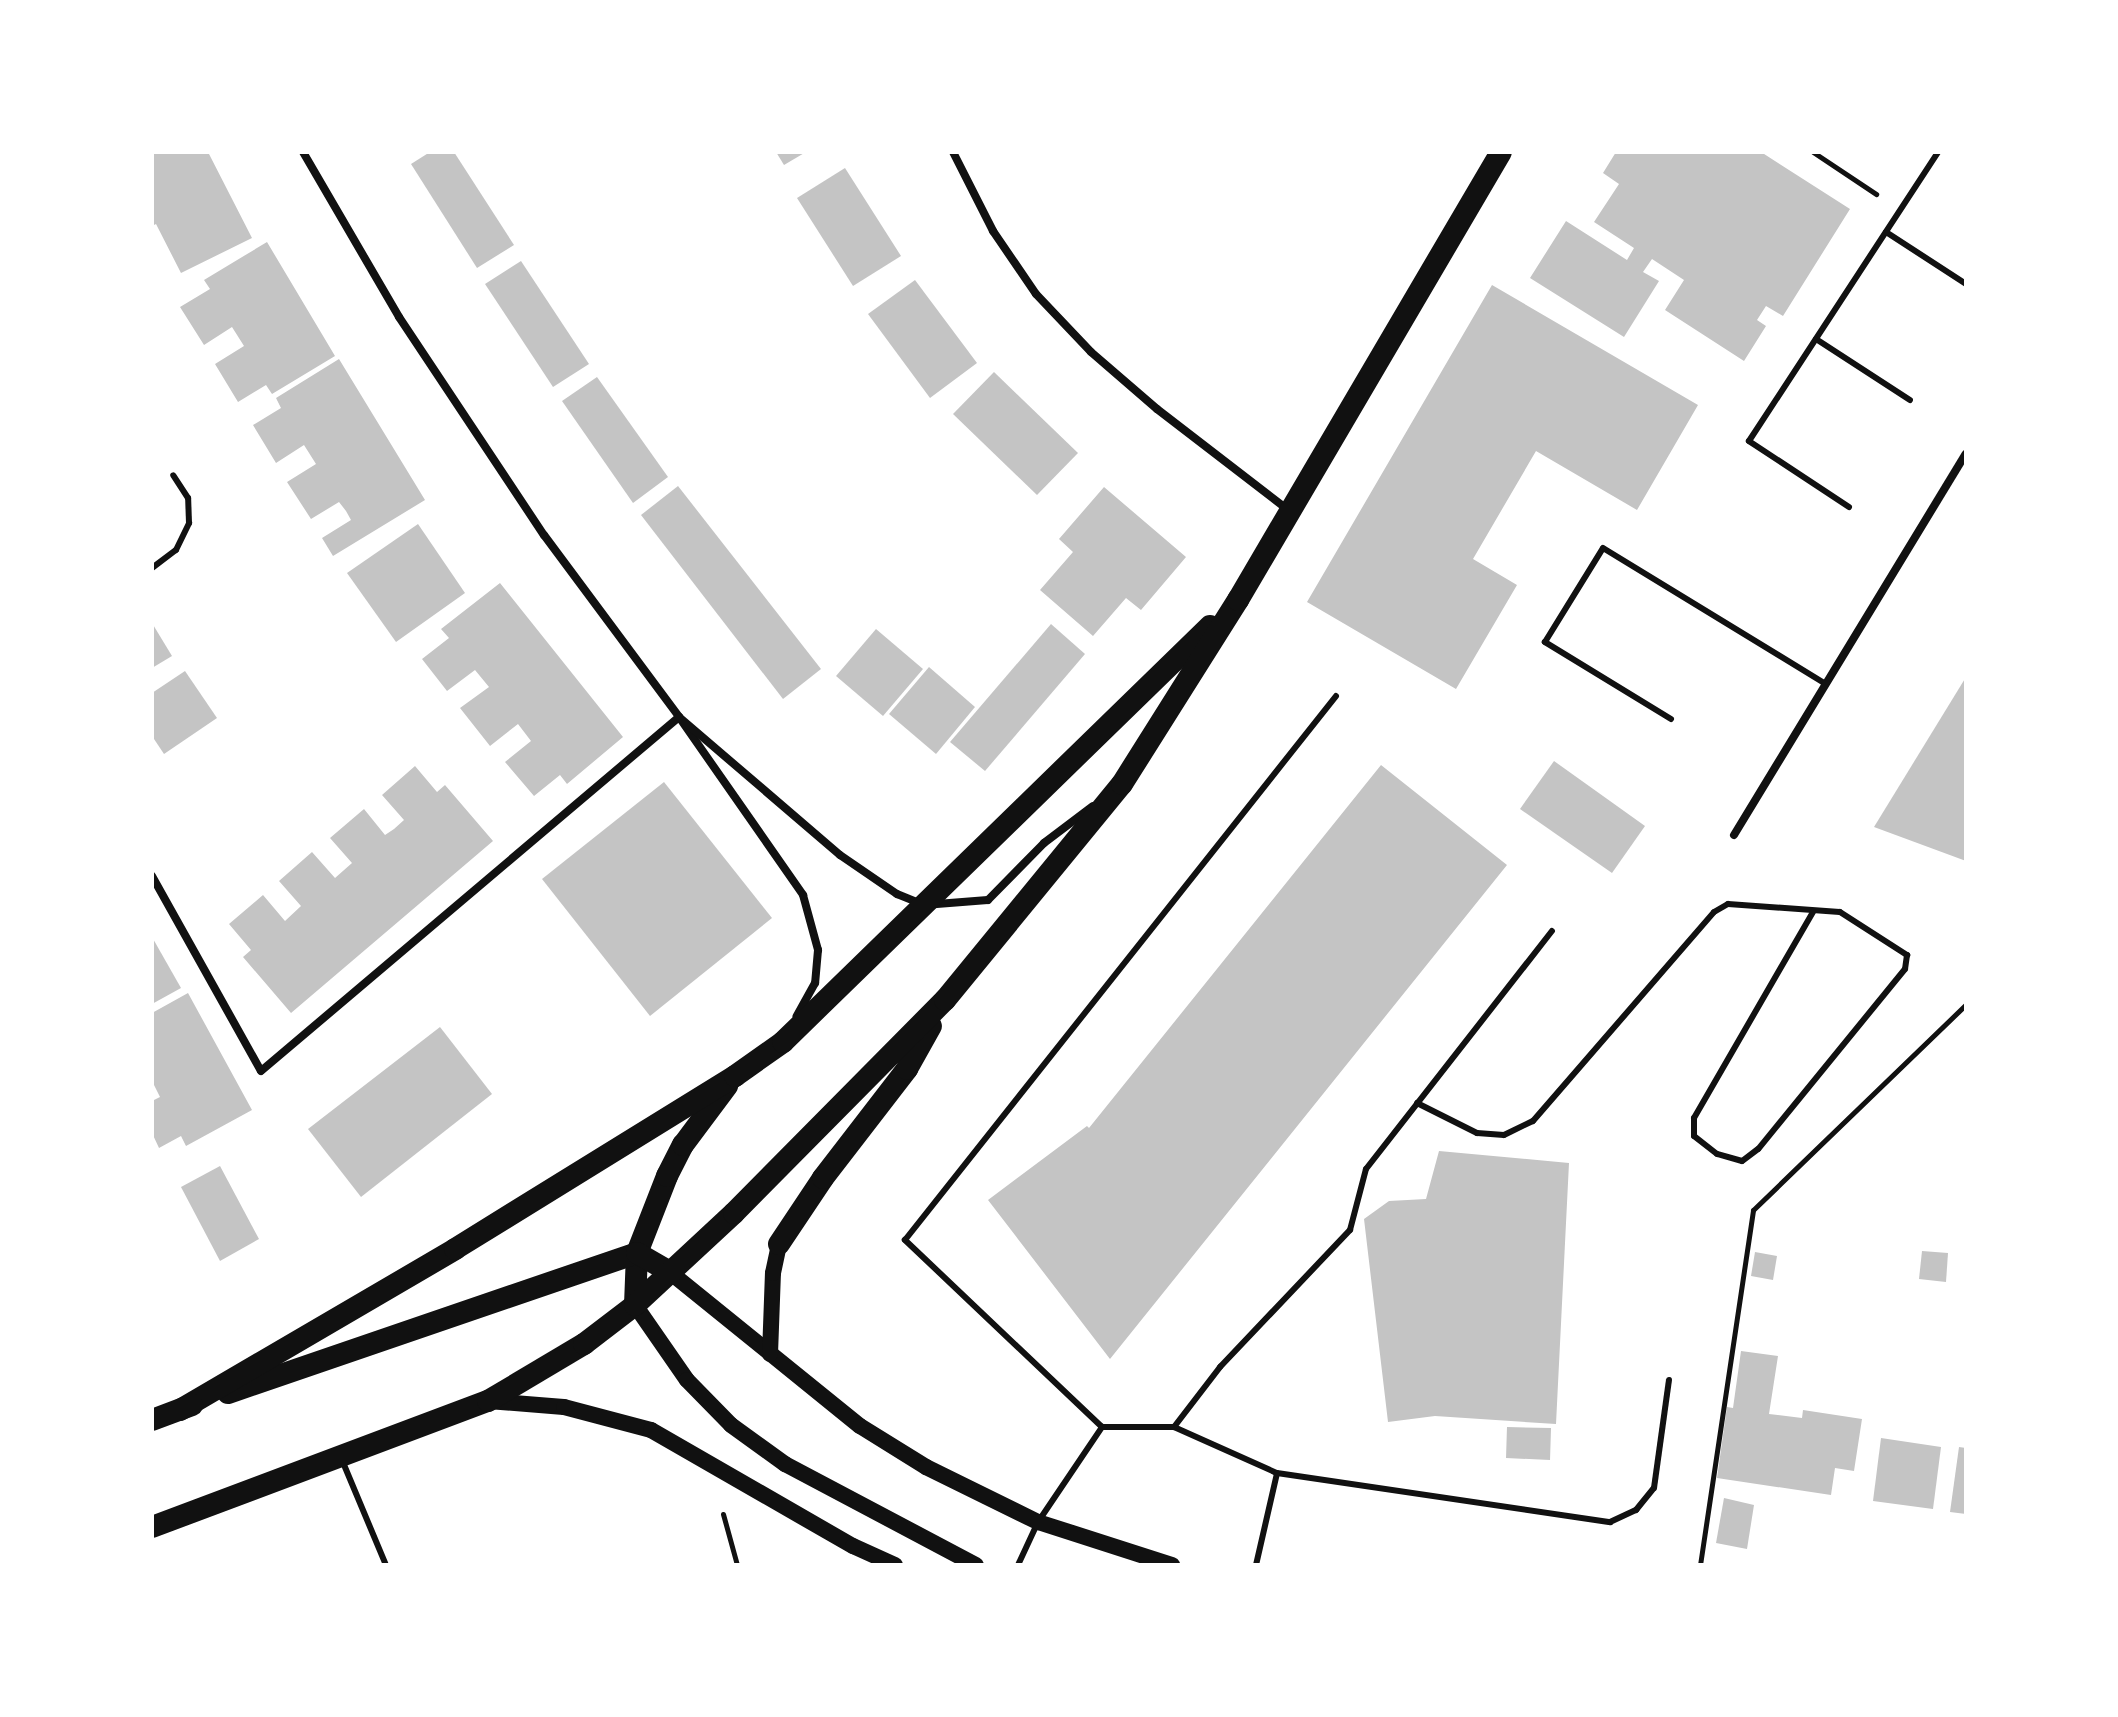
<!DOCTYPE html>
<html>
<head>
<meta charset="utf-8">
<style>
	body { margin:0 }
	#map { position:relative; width:2118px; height:1717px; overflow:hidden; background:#fff; font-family:"PT Sans",sans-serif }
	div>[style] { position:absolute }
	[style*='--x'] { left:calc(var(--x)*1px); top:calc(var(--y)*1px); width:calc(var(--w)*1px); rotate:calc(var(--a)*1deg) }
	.building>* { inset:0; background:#c4c4c4 }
	.path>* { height:5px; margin:-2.5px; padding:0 2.5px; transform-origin:2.5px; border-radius:2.5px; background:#111 }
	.service>* { height:6px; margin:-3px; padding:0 3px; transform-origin:3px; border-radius:3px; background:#111 }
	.minor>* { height:8px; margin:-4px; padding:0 4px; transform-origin:4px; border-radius:4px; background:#111 }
	.secondary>* { height:16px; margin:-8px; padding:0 8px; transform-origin:8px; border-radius:8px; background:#111 }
	.trunk>* { height:22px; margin:-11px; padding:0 11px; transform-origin:11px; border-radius:11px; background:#111 }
	span { translate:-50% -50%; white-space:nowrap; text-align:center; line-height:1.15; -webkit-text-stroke:6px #fff; paint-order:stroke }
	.frame { position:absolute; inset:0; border:154px solid #fff; pointer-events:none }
</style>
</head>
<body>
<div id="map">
	<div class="building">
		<div style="clip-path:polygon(152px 152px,208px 152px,252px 238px,181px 273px,156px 224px,152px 226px)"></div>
		<div style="clip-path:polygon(430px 152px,454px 152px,514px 245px,477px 268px,411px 164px)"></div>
		<div style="clip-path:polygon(776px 152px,806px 152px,784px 165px)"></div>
		<div style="clip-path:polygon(1616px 152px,1761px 152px,1850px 209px,1783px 316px,1766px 306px,1757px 320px,1766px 326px,1744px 361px,1665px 310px,1684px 280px,1652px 259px,1643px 272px,1659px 281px,1624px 337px,1530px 278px,1566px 221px,1627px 260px,1634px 248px,1594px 222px,1619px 184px,1603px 173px)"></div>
		<div style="clip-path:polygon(845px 168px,901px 256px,853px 286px,797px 198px)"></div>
		<div style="clip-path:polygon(267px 242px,335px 356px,272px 394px,266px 385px,238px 402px,215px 364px,244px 346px,232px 327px,204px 345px,180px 307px,210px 289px,204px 280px)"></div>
		<div style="clip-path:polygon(521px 261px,589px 364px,553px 387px,485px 284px)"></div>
		<div style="clip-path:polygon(915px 280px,977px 363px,930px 398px,868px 314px)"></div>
		<div style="clip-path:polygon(1492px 285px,1698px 405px,1637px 510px,1536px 451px,1473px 559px,1517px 585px,1456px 689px,1307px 602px)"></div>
		<div style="clip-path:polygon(339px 359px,425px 500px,333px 556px,322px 538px,351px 520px,346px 511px,339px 502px,311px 519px,287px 482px,316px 464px,304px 445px,276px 463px,253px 425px,281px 408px,276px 398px)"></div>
		<div style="clip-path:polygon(994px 372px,1078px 453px,1037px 495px,953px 414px)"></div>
		<div style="clip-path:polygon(597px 377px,668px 477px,633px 503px,562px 401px)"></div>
		<div style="clip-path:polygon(678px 486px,821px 669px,783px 699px,641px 515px)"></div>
		<div style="clip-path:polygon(1104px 487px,1186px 557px,1141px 610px,1126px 598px,1093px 636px,1040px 590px,1073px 552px,1059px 539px)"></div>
		<div style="clip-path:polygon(418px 524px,465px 593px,396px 642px,347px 573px)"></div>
		<div style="clip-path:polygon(500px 583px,623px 737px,567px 784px,560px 775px,534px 796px,505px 762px,531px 741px,518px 724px,490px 746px,460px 708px,489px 687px,475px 670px,447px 691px,422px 659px,449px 638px,441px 629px)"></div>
		<div style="clip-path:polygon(152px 623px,172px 656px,152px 668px)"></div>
		<div style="clip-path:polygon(1051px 624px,1085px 654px,985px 771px,950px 742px)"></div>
		<div style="clip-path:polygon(876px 629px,923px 669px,883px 716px,836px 676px)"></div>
		<div style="clip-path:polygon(929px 667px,975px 707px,936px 754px,889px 714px)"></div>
		<div style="clip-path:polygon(185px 671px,217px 718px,164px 754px,152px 736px,152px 693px)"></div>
		<div style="clip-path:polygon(1966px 677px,1966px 861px,1874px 827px)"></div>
		<div style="clip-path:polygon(1554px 761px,1645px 826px,1612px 873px,1520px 809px)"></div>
		<div style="clip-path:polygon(1381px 765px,1507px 865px,1110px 1359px,988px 1200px,1087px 1126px,1089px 1128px)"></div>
		<div style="clip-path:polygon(415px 766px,437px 792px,445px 785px,493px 841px,291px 1013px,243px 957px,251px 950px,229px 924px,263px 895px,285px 921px,301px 906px,279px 881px,312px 852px,335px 878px,352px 863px,330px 838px,364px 809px,385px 835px,394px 829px,404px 820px,382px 795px)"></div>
		<div style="clip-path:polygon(664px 782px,772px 918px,650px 1016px,542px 879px)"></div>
		<div style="clip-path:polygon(152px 937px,181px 988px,152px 1004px)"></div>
		<div style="clip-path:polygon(188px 993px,252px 1110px,186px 1146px,181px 1136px,159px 1148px,152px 1133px,152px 1101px,160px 1097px,152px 1081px,152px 1013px)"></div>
		<div style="clip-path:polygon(440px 1027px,492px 1094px,361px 1197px,308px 1129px)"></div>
		<div style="clip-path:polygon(1439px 1151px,1569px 1163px,1556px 1424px,1435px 1416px,1388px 1422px,1364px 1219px,1389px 1201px,1426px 1199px)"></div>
		<div style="clip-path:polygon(220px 1166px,259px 1239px,220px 1261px,181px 1187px)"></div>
		<div style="clip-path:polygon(1922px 1251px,1948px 1253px,1946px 1282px,1919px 1279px)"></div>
		<div style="clip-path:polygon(1755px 1252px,1777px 1256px,1773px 1280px,1751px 1276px)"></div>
		<div style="clip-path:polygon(1741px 1351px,1778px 1356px,1769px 1414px,1802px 1418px,1803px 1410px,1862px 1419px,1854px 1471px,1835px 1468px,1831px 1495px,1717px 1478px,1727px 1407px,1733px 1408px)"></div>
		<div style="clip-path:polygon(1507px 1427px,1551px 1428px,1550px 1460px,1506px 1458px)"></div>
		<div style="clip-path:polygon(1881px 1438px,1941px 1447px,1933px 1509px,1873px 1501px)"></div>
		<div style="clip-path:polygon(1959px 1447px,1966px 1448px,1966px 1514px,1950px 1512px)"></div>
		<div style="clip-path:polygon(1724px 1498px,1754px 1505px,1747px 1549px,1716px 1543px)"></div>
	</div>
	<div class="path">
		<div style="--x:1813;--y:152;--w:76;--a:33.7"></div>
		<div style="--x:723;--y:1514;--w:53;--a:74.6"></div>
		<div style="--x:1700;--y:1565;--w:359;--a:-81.5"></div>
		<div style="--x:1753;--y:1210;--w:296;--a:-44"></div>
	</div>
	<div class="service">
		<div style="--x:1886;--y:232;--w:95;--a:33"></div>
		<div style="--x:1816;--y:339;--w:112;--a:33"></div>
		<div style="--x:1849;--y:507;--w:120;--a:-146.6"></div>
		<div style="--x:1749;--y:441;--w:345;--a:-56.8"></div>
		<div style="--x:152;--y:568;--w:30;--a:-37"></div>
		<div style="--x:176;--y:550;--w:30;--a:-64"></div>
		<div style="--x:189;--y:523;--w:25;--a:-92"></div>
		<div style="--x:188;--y:498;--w:27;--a:-123"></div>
		<div style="--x:1671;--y:719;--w:148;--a:-148.6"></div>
		<div style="--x:1545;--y:642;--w:110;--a:-58.3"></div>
		<div style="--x:1603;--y:548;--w:261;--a:31.4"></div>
		<div style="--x:1417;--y:1103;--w:67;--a:26.6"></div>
		<div style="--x:1477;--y:1133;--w:27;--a:4"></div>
		<div style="--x:1504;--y:1135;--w:32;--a:-26"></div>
		<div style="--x:1533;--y:1121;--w:276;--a:-49.1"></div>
		<div style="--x:1714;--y:912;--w:16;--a:-30"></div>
		<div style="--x:1728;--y:904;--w:112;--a:4.1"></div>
		<div style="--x:1840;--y:912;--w:80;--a:32.7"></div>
		<div style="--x:1907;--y:955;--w:14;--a:98"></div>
		<div style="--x:1905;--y:969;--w:232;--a:129.2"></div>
		<div style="--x:1758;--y:1149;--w:20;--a:143"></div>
		<div style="--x:1742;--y:1161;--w:26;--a:-164"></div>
		<div style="--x:1717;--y:1154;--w:29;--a:-142"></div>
		<div style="--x:1694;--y:1136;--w:18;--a:-90"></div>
		<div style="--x:1694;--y:1118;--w:238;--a:-60"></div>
		<div style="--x:1102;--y:1427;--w:272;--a:-136.5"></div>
		<div style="--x:905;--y:1240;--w:694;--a:-51.61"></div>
		<div style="--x:1174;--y:1427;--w:76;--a:-52.5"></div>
		<div style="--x:1220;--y:1367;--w:189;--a:-46.5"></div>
		<div style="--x:1350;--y:1230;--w:63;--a:-75.3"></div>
		<div style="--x:1366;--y:1169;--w:302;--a:-52"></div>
		<div style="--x:342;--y:1460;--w:114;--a:67.3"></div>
		<div style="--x:1018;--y:1565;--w:47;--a:-65.1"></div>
		<div style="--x:1038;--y:1522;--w:115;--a:-56"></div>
		<div style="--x:1102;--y:1427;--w:72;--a:0"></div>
		<div style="--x:1174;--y:1427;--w:113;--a:24.1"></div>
		<div style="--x:1277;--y:1473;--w:337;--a:8.4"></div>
		<div style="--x:1610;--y:1522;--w:29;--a:-25"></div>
		<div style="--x:1636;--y:1510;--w:28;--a:-51"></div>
		<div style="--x:1654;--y:1488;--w:109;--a:-82.1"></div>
		<div style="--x:1256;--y:1565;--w:94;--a:-77.1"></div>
	</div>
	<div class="minor">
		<div style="--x:303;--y:152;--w:191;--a:59.8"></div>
		<div style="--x:399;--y:317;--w:262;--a:56.4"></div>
		<div style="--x:544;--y:535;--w:227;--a:53.4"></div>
		<div style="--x:679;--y:717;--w:217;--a:55.1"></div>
		<div style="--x:803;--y:895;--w:57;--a:74.7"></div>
		<div style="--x:818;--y:950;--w:33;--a:95"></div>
		<div style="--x:815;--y:983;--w:38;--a:119"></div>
		<div style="--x:953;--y:152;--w:89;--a:63.1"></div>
		<div style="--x:993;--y:231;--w:76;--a:55.7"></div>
		<div style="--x:1036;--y:294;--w:80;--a:46.5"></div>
		<div style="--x:1091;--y:352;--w:87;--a:40.8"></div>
		<div style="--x:1157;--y:409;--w:165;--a:37.6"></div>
		<div style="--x:1734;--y:835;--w:446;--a:-58.7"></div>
		<div style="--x:152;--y:876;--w:223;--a:60.8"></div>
		<div style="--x:261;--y:1071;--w:548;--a:-40.26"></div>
		<div style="--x:679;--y:717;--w:212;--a:40.6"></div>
		<div style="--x:840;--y:855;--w:69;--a:34.4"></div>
		<div style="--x:897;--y:894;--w:29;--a:22"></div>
		<div style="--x:924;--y:905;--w:64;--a:-4.5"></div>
		<div style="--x:988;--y:900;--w:80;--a:-45.5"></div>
		<div style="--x:1044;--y:843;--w:61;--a:-37.1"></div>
	</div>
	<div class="secondary">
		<div style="--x:671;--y:1273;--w:243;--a:39"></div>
		<div style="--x:860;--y:1426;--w:78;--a:31.8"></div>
		<div style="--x:926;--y:1467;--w:125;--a:26.2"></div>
		<div style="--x:1038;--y:1522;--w:141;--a:17.8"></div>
		<div style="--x:635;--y:1305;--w:91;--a:55.3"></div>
		<div style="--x:687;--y:1380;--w:63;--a:45.6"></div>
		<div style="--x:731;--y:1425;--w:67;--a:35.8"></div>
		<div style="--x:785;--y:1464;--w:216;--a:27.9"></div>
		<div style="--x:770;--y:1354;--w:81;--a:-87.9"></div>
		<div style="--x:773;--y:1273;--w:30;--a:-78"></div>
		<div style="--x:488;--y:1401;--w:76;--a:4.5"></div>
		<div style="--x:564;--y:1407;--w:90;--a:14.8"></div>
		<div style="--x:651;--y:1430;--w:233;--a:29.9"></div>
		<div style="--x:853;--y:1546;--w:46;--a:24.3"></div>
	</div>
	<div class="trunk">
		<div style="--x:779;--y:1244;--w:79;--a:-56.3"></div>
		<div style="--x:823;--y:1178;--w:138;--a:-52.4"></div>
		<div style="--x:907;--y:1069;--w:49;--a:-60.8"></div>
		<div style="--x:635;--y:1305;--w:52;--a:-87.8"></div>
		<div style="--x:637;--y:1253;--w:83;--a:-68.7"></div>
		<div style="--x:667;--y:1176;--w:35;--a:-63"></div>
		<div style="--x:683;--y:1145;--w:74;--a:-53.3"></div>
		<div style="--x:228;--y:1393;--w:432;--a:-18.9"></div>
		<div style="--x:637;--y:1253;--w:39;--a:30"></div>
		<div style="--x:180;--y:1410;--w:319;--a:-30.3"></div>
		<div style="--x:455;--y:1249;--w:329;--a:-31.7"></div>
		<div style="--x:735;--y:1076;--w:59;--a:-35.3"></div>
		<div style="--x:783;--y:1042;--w:596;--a:-44.25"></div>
		<div style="--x:152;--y:1420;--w:43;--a:-20.6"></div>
		<div style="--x:152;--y:1527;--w:359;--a:-20.6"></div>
		<div style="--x:488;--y:1401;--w:112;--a:-30.7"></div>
		<div style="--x:584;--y:1344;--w:64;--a:-37.4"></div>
		<div style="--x:635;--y:1305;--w:135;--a:-42.9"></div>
		<div style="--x:734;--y:1213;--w:300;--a:-45.3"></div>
		<div style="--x:945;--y:1000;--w:279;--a:-50.7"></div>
		<div style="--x:1122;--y:784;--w:218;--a:-57.8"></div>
		<div style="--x:1238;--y:600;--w:519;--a:-59.58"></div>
	</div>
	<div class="frame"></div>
</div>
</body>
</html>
